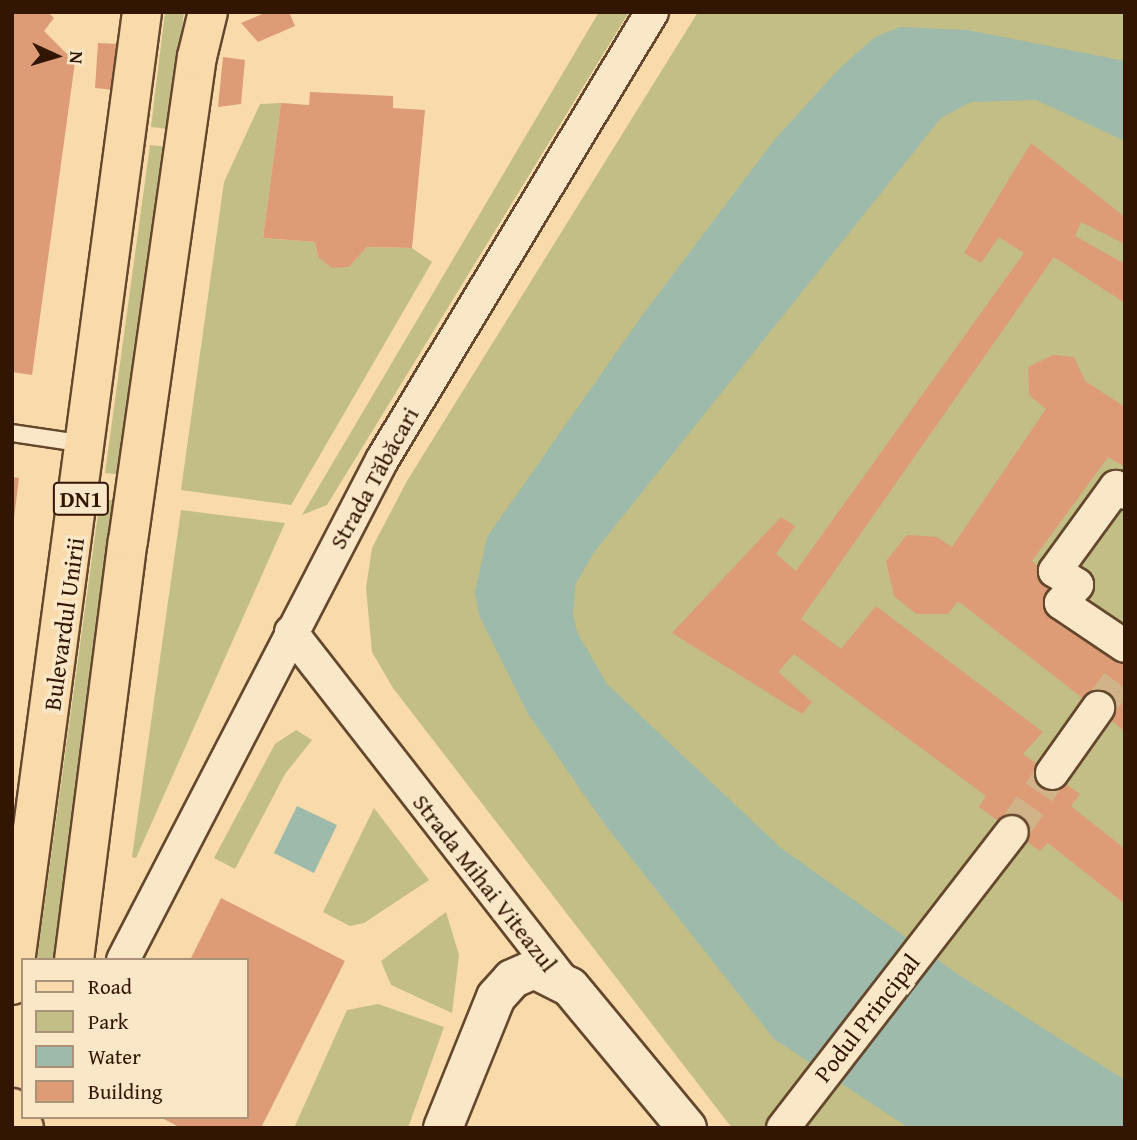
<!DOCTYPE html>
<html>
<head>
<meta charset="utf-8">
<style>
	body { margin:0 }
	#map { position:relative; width:1137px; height:1140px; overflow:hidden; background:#f8daab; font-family:"Gentium Book Plus",serif }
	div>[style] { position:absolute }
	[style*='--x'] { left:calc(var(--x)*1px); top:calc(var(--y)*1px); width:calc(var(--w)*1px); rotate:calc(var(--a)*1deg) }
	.green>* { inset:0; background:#c2be85 }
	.water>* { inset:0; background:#9dbaab }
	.building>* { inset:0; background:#dd9c76 }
	.street-tunnel>* { height:32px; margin-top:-16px; transform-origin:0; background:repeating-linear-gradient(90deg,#d0b389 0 32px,transparent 0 48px) }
	.roads { filter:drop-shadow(2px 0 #64472c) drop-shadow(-2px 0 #64472c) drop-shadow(0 2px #64472c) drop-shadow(0 -2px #64472c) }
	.lane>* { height:16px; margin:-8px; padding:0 8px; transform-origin:8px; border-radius:8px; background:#fae7c8 }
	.street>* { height:32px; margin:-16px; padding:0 16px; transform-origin:16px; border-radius:16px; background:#fae7c8 }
	.secondary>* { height:38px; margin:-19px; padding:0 19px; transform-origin:19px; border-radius:19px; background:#fae7c8 }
	.primary>* { height:38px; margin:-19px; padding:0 19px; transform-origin:19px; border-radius:19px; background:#f8daab }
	span { translate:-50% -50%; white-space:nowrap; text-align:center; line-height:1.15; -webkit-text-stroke:7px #fae7c8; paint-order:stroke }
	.shield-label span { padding:2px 5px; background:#fae7c8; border:2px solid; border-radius:5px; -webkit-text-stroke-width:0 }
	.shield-label { font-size:23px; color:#321601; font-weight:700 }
	.street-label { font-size:24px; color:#321601 }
	.frame { position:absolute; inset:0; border:14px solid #321601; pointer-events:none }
	.legend { position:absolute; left:21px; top:958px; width:228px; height:161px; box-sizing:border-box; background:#fae7c8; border:2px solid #aa9378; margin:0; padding:9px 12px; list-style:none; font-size:21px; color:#321601 }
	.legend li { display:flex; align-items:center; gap:14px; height:35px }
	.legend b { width:35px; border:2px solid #aa9378 }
	.north { position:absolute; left:21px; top:21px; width:70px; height:70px; -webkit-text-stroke:5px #fae7c8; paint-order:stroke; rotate:94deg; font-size:19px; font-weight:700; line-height:28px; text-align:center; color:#321601 }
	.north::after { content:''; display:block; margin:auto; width:24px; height:32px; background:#321601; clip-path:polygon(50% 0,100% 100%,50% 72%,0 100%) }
</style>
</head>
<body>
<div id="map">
	<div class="green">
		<div style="clip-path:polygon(165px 12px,184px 12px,169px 129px,151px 127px)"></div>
		<div style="clip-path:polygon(599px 12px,629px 12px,327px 505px,302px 515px)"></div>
		<div style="clip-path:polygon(698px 12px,1125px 12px,1125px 1128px,732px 1128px,393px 688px,372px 652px,366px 588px,372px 548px,407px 481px)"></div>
		<div style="clip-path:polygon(281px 103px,263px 238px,315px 242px,318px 257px,349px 267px,367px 247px,412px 248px,432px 262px,291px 505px,181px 490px,224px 182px,260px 104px)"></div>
		<div style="clip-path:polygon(150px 145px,168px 147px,124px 475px,105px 473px)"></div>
		<div style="clip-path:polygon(100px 499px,121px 501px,57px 960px,37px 960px)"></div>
		<div style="clip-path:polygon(181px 510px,285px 523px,136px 858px,132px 857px)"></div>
		<div style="clip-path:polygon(296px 730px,312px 740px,285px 774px,235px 869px,214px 858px,275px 744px)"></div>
		<div style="clip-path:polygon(374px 808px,429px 880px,364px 923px,350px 926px,323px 912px)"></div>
		<div style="clip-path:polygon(446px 912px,459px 955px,452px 1013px,391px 985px,381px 961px)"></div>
		<div style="clip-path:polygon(378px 1004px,444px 1027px,408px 1128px,294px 1128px,347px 1010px)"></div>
	</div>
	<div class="water">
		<div style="clip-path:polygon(900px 27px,967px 30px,1125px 61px,1125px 141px,1036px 100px,971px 102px,941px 118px,595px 551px,575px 585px,573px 615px,577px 632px,607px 684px,781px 848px,959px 975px,1125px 1080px,1125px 1128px,909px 1128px,774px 1039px,606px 826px,528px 714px,479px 615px,475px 592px,487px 537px,641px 317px,775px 139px,841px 67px,875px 37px)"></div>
		<div style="clip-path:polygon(297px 806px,337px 825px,314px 873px,274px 853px)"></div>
	</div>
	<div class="building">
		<div style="clip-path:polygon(12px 12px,48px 12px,54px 18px,44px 31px,75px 62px,32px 375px,12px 372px)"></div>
		<div style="clip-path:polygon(267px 12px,289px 12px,295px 26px,258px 42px,241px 23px)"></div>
		<div style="clip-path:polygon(98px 43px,119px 44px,115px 90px,95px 88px)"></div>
		<div style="clip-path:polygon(223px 57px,245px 60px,241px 104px,218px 107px)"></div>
		<div style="clip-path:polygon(310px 92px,393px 96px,393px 108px,425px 110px,412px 248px,367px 247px,349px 267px,332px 268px,318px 257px,315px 242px,263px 238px,281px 103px,309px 105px)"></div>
		<div style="clip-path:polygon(1031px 143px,1125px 217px,1123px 243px,1081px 222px,1075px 236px,1125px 264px,1125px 303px,1054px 257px,801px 619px,841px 649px,876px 606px,1043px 732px,1023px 754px,1080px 794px,1071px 806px,1125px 849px,1125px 904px,1048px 843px,1040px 851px,979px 807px,986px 796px,794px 654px,778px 672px,812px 702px,802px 714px,672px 633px,781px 517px,795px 526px,776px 554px,796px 571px,1024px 253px,999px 237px,981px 263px,964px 253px)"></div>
		<div style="clip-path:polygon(1053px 355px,1074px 357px,1085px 381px,1125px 407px,1125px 467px,1108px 457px,1032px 561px,1062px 587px,1063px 619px,1125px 662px,1125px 731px,958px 601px,948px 614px,916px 614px,894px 596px,886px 561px,907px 535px,937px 537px,952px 547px,1046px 409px,1029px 395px,1028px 367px)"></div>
		<div style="clip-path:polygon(12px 477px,19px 478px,14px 518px,12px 518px)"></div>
		<div style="clip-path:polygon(221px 898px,345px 961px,261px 1128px,181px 1128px,160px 1117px,247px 1117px,247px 960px,190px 960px)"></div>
	</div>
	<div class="street-tunnel">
		<div style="--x:1098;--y:708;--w:44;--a:-52.4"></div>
		<div style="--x:1012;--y:832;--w:71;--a:-55.9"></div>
	</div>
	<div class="roads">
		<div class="lane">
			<div style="--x:12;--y:433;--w:75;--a:8.5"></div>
		</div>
		<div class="street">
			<div style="--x:1125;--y:493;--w:11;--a:-146"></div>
			<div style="--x:1116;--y:487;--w:104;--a:126"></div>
			<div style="--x:1055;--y:571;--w:26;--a:32"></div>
			<div style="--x:1077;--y:585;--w:24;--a:132"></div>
			<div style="--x:1061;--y:603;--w:77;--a:33.9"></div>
			<div style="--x:291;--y:632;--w:438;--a:52.1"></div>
			<div style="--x:1052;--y:773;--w:80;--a:-54.7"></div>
			<div style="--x:123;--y:960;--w:563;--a:-62.62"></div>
			<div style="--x:382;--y:460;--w:523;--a:-58.92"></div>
			<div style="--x:783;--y:1128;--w:374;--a:-52.3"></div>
		</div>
		<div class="secondary">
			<div style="--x:443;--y:1128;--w:141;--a:-68"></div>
			<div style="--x:496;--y:997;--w:24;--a:-48"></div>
			<div style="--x:512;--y:979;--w:24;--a:-24"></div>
			<div style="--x:534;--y:969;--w:40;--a:26.6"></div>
			<div style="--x:570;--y:987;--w:183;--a:50.3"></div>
		</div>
		<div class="primary">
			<div style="--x:74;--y:960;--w:422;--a:-82.7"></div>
			<div style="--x:128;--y:541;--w:489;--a:-81.9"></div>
			<div style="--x:197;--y:57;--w:46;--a:-76.3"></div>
			<div style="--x:12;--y:985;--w:982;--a:-82.39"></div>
			<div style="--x:12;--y:1108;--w:23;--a:59"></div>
		</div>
	</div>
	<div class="shield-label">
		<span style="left:81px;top:499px">DN1</span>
	</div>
	<div class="street-label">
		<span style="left:374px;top:478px;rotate:-61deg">Strada Tăbăcari</span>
		<span style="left:64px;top:624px;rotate:-82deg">Bulevardul Unirii</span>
		<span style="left:485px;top:883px;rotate:52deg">Strada Mihai Viteazul</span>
		<span style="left:867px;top:1018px;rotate:-52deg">Podul Principal</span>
	</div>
	<div class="frame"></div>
	<ul class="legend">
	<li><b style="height:9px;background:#f8daab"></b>Road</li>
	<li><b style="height:19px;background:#c2be85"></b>Park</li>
	<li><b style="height:19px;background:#9dbaab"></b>Water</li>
	<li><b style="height:19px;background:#dd9c76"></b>Building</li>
	</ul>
	<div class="north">N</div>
</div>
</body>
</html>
